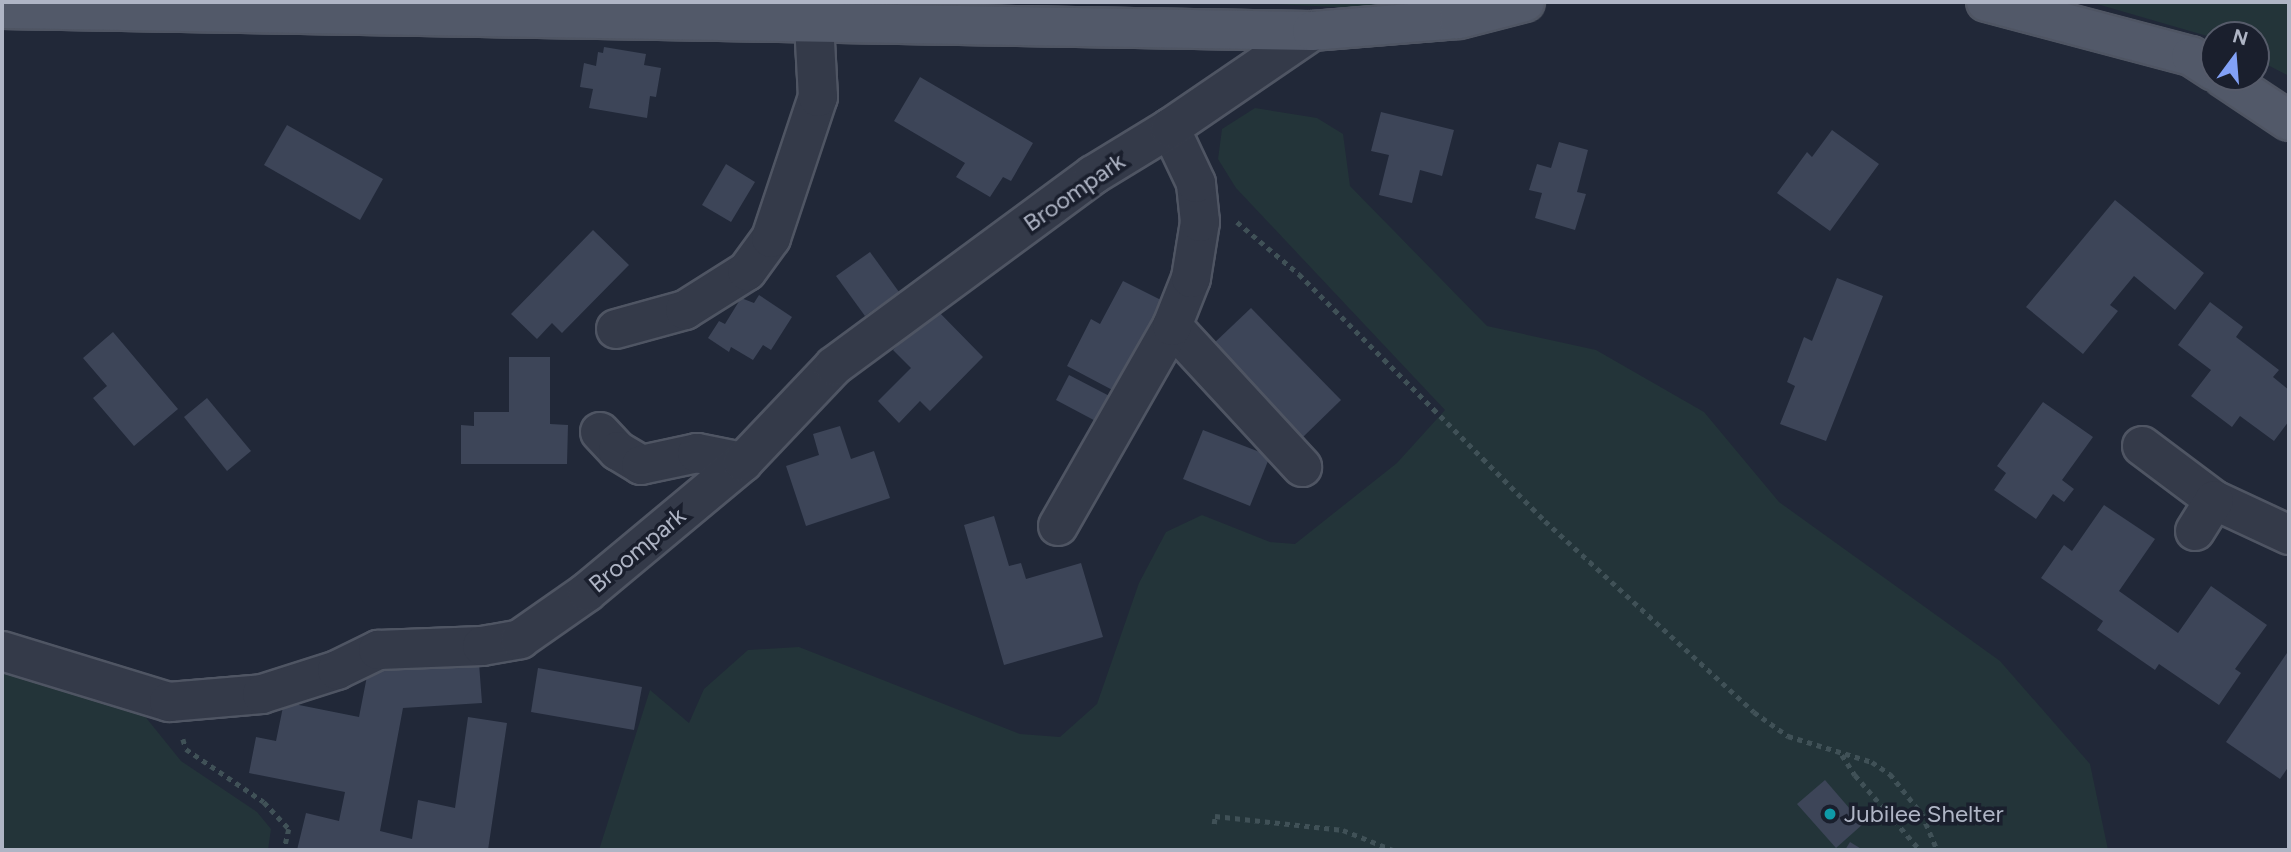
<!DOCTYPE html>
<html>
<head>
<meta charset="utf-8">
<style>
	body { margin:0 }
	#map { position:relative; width:2291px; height:852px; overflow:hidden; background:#212838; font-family:Figtree,sans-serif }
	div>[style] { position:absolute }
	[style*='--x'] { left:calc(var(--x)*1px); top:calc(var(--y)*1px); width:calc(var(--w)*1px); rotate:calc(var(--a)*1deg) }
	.green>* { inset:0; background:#233439 }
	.building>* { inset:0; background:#3d4558 }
	.path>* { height:4.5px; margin-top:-2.25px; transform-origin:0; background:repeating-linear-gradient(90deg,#405157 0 5px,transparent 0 10px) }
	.roads { filter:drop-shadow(2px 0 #4f5563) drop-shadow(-2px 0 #4f5563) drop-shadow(0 2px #4f5563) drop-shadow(0 -2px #4f5563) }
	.minor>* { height:38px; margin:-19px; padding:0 19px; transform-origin:19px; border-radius:19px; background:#343a49 }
	.major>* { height:38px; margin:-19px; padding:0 19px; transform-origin:19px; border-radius:19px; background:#525969 }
	.dots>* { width:19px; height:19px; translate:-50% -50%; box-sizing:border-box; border:4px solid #1a1f2d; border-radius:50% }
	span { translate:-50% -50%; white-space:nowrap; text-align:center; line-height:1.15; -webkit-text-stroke:7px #1a1f2d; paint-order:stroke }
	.street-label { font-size:24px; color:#afb5c5 }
	.poi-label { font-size:24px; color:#afb5c5 }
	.left { translate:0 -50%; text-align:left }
	.frame { position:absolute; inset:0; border:4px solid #afb5c5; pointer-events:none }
	.north { position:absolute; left:2200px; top:21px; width:70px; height:70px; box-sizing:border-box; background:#1a1f2d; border:2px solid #565b6a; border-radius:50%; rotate:16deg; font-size:19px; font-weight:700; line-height:28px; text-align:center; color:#afb5c5 }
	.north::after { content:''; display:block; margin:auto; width:24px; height:32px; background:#82a1f7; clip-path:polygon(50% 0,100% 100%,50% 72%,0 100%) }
</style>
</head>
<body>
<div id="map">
	<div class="green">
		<div style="clip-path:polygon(1237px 2px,1441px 2px,1416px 7px,1353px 8px)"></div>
		<div style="clip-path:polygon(2090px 2px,2289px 2px,2289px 76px,2256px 59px,2256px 35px,2214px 35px,2214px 38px)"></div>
		<div style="clip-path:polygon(1255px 108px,1317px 118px,1343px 134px,1350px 186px,1487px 326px,1596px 350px,1704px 412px,1779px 502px,2000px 661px,2090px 764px,2108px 850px,599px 850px,650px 690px,689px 723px,704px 689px,748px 650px,799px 647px,1020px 734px,1060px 737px,1097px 704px,1139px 583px,1166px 532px,1202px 515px,1270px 542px,1295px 544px,1397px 463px,1445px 410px,1236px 188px,1218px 159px,1222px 129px)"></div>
		<div style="clip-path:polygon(2px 662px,135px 704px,181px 761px,257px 812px,271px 829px,268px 850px,2px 850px)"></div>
	</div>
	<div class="building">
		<div style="clip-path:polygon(604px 47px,646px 54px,644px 65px,661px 68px,656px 97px,650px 96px,647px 118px,589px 108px,593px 89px,580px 87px,584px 63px,596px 66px,598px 52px,603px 53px)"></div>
		<div style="clip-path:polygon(920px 77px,1033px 143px,1011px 181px,1003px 177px,990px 197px,956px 177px,965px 163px,894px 121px)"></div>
		<div style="clip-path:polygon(1381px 112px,1454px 130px,1442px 176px,1420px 170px,1412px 203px,1379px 195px,1389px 155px,1371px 151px)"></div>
		<div style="clip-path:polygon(287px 125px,383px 179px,360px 220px,264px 165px)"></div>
		<div style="clip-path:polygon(1832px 130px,1879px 164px,1830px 231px,1777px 193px,1807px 152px,1812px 157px)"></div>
		<div style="clip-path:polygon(1559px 142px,1588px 150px,1577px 192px,1586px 194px,1575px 230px,1535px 218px,1542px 193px,1529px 190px,1537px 164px,1551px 168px)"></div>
		<div style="clip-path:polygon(726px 164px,755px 182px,731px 222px,702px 205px)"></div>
		<div style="clip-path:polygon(2115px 200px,2204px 273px,2175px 310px,2134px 276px,2110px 305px,2118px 311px,2083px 354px,2026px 307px)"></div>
		<div style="clip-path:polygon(593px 230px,629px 265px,562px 333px,552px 323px,537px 339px,511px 314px)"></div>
		<div style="clip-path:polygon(870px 252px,899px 292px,865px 316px,836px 276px)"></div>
		<div style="clip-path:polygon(1837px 278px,1883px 296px,1826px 441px,1780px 424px,1795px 386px,1787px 382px,1804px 337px,1812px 341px)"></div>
		<div style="clip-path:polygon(1123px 281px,1167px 303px,1120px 394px,1067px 366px,1091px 319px,1100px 324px)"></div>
		<div style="clip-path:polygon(759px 295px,792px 317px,771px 350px,763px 345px,753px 360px,731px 347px,729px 352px,708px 338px,719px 321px,725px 324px,741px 298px,754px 303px)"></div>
		<div style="clip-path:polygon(2210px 302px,2243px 327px,2236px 337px,2279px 370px,2273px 377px,2289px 390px,2289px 421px,2274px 441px,2240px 416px,2232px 427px,2191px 396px,2211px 370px,2178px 345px)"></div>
		<div style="clip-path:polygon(935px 308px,983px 357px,930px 411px,920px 401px,899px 423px,878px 401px,911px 368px,893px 350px)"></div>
		<div style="clip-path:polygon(1251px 308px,1341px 400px,1302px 438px,1211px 346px)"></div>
		<div style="clip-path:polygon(113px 332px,178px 409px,134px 446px,93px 398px,107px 386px,83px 358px)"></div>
		<div style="clip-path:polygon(509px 357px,550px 357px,550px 424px,568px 425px,567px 464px,461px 464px,461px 425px,474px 426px,474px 412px,509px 412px)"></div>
		<div style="clip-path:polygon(1069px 375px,1119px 401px,1105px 426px,1056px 400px)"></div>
		<div style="clip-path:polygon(207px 398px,251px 451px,227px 471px,184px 417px)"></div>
		<div style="clip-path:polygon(2043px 402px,2093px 437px,2062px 480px,2074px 489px,2064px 502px,2053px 494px,2036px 519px,1994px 490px,2006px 473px,1997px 466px)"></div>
		<div style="clip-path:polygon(840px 426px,851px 459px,874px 451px,890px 498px,806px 526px,786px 466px,819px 455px,813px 434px)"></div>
		<div style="clip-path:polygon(1203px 430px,1270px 456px,1250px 506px,1183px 479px)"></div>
		<div style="clip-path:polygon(2104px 505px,2155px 539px,2119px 591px,2178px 633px,2211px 586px,2267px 625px,2235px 669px,2241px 673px,2219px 705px,2159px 664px,2155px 670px,2097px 630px,2103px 621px,2041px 578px,2064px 545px,2072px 551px)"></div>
		<div style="clip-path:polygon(994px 516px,1009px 566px,1021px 563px,1026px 579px,1081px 563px,1103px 637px,1004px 665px,964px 525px)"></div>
		<div style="clip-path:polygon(2289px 650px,2289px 766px,2280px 779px,2226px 742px)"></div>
		<div style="clip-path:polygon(479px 663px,482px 703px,403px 708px,380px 831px,412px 839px,418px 800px,455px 808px,468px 717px,507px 723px,488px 850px,297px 850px,306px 813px,339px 821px,345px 792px,249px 773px,256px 737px,276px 741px,284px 702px,359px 717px,368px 671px)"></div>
		<div style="clip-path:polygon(538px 668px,642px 687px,634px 730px,531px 712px)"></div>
		<div style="clip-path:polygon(1825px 780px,1863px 824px,1836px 848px,1797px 804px)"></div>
		<div style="clip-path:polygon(1850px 842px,1863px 850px,1845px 850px)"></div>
	</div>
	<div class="path">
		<div style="--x:1237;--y:222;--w:81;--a:40"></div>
		<div style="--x:1299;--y:274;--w:349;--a:45.1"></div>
		<div style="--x:1545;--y:521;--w:283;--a:42.4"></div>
		<div style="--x:1754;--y:712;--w:42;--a:35.2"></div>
		<div style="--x:1788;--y:736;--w:88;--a:17.2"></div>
		<div style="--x:1872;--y:762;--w:22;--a:34"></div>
		<div style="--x:1890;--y:774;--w:51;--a:51.3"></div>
		<div style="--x:1922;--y:814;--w:39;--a:67"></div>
		<div style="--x:183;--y:739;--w:10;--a:73"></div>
		<div style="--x:186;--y:749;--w:94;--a:34.2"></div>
		<div style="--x:264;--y:802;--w:37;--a:47"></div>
		<div style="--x:289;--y:829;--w:22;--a:103"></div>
		<div style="--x:1842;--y:755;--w:24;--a:57"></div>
		<div style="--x:1855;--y:775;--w:99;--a:49.1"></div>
		<div style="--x:1214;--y:824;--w:8;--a:-83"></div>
		<div style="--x:1215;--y:816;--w:129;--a:6.2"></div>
		<div style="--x:1343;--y:830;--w:54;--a:21.8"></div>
	</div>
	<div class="roads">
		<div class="minor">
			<div style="--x:1172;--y:326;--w:192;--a:47.3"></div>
			<div style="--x:616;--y:329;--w:72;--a:-15.4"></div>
			<div style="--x:685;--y:310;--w:73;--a:-32.2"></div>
			<div style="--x:747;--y:271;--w:41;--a:-54"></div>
			<div style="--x:771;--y:238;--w:149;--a:-71.6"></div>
			<div style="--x:818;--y:97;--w:73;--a:-93.1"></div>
			<div style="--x:600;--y:432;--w:26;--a:47"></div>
			<div style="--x:618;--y:451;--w:27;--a:31"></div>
			<div style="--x:641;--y:465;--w:57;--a:-12.1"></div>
			<div style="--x:697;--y:453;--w:47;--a:11.1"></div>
			<div style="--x:2142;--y:446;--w:90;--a:36.9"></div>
			<div style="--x:2214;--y:500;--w:83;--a:25"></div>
			<div style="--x:1058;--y:526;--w:230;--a:-60.3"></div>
			<div style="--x:1172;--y:326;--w:52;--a:-68.4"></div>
			<div style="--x:1191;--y:278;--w:57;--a:-80.9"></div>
			<div style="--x:1200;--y:222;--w:39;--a:-96"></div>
			<div style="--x:1196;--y:183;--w:61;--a:-115.3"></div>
			<div style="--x:2195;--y:531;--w:36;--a:-58"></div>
			<div style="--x:2;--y:651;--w:175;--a:17"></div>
			<div style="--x:169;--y:702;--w:93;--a:-4.9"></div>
			<div style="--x:262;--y:694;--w:79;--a:-17.7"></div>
			<div style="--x:337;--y:670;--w:46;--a:-26"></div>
			<div style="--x:378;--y:650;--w:104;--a:-2.2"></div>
			<div style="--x:482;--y:646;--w:39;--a:-10"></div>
			<div style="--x:520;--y:639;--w:82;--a:-35"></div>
			<div style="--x:587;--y:592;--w:203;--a:-39.8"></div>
			<div style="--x:743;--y:462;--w:132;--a:-46.5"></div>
			<div style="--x:834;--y:366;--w:322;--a:-36.4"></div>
			<div style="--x:1093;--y:175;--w:90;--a:-31.4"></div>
			<div style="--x:1170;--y:128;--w:172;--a:-34.3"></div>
		</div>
		<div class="major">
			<div style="--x:1986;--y:2;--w:212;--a:14.8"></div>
			<div style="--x:2191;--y:56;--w:27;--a:33"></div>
			<div style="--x:2;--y:9;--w:1310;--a:0.96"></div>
			<div style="--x:1312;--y:31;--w:147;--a:-4.7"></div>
			<div style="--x:1459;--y:19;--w:68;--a:-14.4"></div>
			<div style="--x:2223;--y:77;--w:79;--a:33.7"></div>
		</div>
	</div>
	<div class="dots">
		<div style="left:1830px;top:814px;background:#0f9aa8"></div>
	</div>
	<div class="street-label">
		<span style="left:1074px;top:192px;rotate:-35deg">Broompark</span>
		<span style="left:637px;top:550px;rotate:-40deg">Broompark</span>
	</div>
	<div class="poi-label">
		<span class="left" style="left:1844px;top:814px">Jubilee Shelter</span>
	</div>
	<div class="frame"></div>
	<div class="north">N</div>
</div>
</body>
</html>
